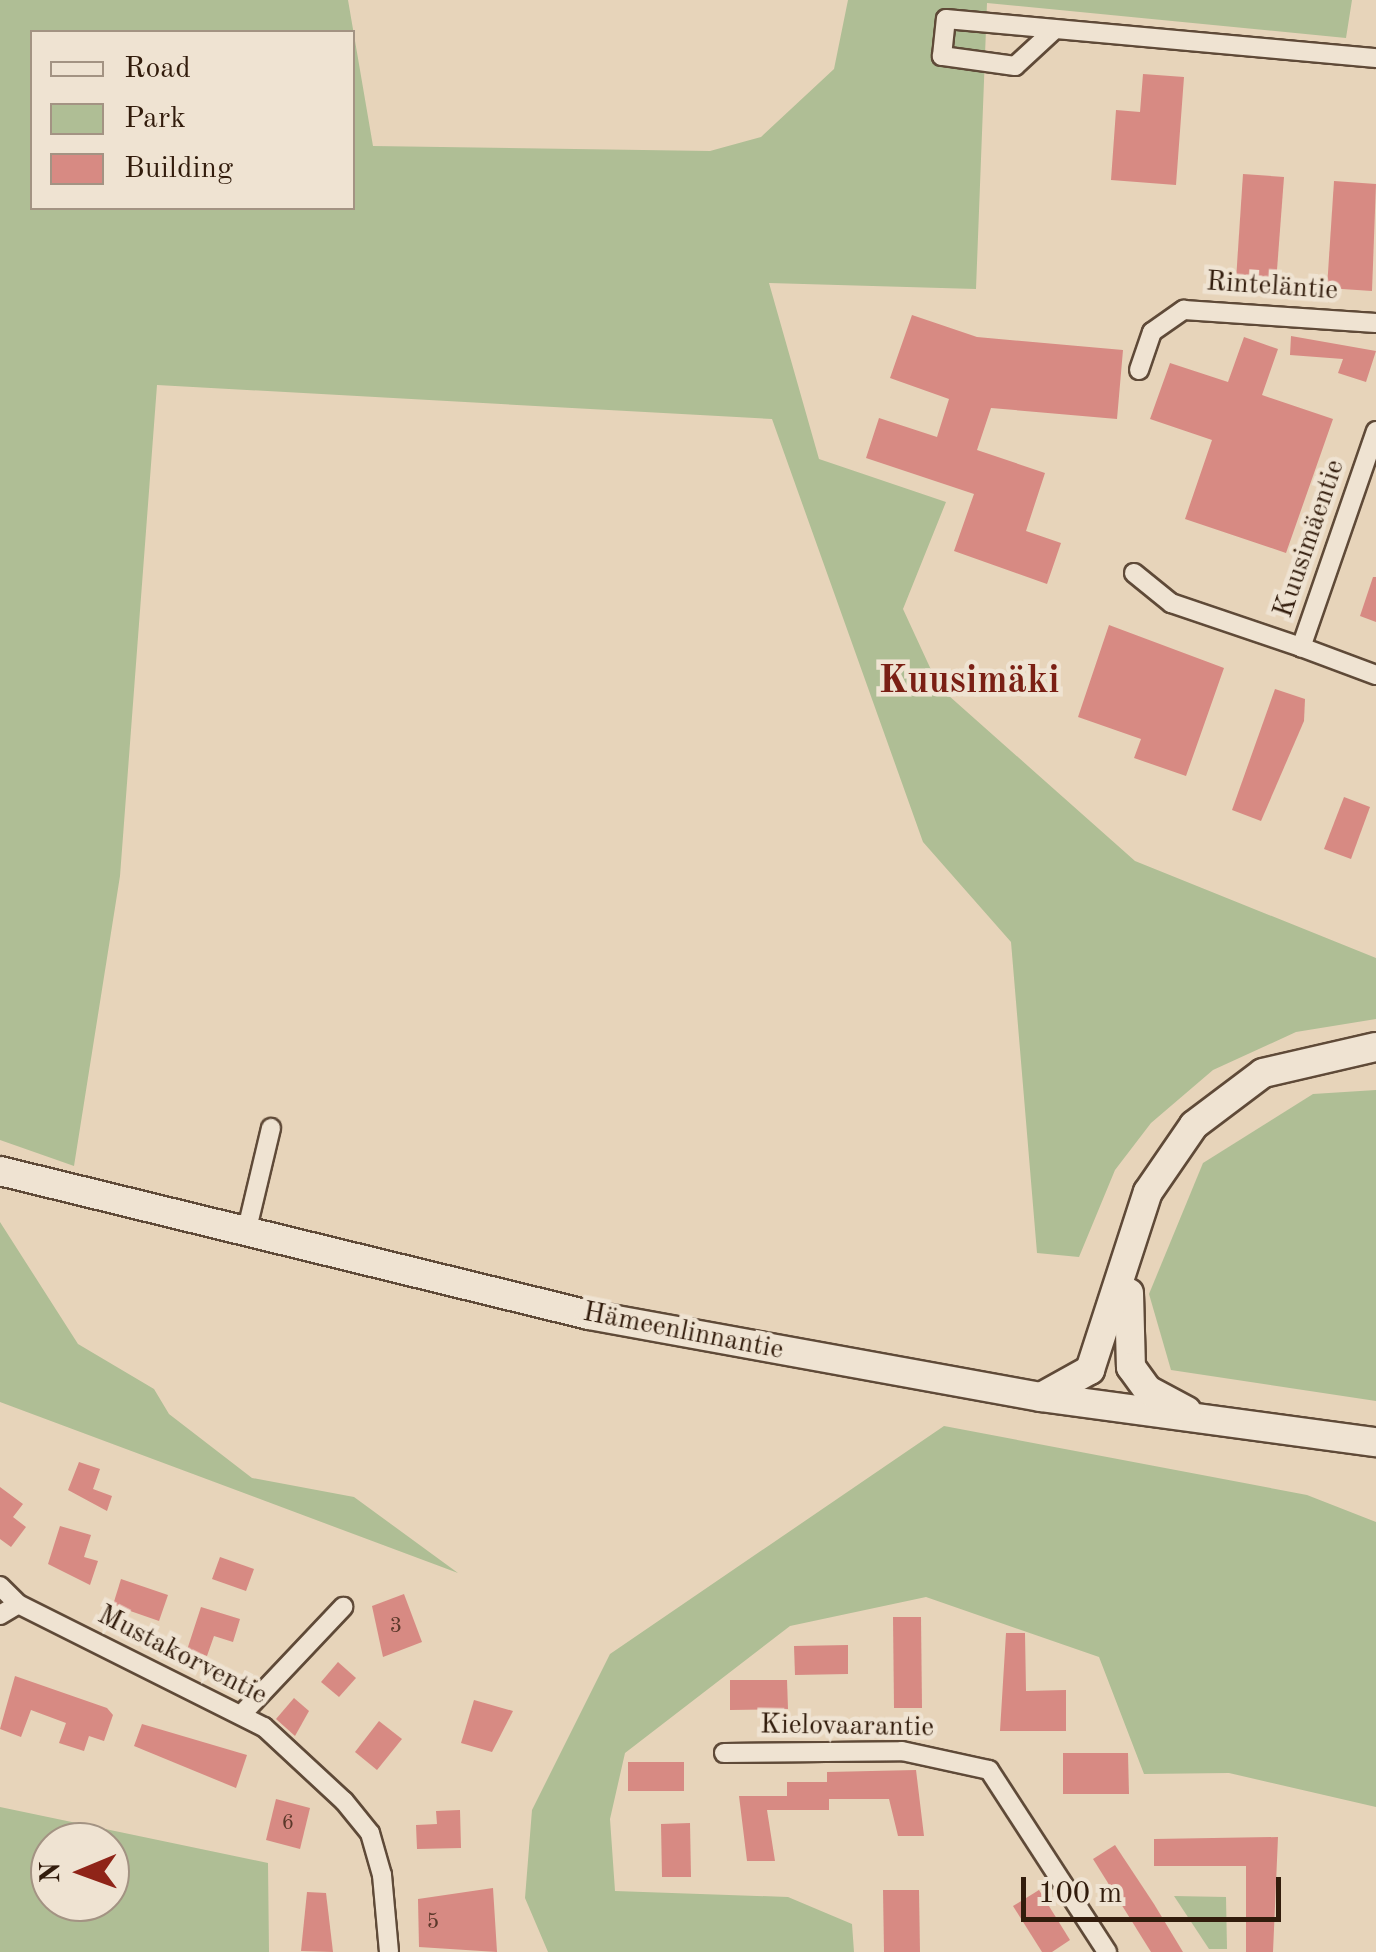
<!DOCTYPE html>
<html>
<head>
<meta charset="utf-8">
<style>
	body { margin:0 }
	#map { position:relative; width:1376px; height:1952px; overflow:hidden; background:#e7d4ba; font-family:"Old Standard TT",serif }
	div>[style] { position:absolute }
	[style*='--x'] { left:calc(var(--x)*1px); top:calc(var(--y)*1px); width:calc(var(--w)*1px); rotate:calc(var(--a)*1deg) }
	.green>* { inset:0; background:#afbe95 }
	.building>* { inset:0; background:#d78a83 }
	.roads { filter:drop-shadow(2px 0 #5f4a38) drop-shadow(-2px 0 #5f4a38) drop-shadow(0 2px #5f4a38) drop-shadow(0 -2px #5f4a38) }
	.street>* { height:18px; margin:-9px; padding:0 9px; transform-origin:9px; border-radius:9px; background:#efe3d2 }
	.secondary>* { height:28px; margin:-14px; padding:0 14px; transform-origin:14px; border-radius:14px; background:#efe3d2 }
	span { translate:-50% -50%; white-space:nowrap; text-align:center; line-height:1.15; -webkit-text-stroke:9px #efe3d2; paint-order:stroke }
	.number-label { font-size:22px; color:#5b382a }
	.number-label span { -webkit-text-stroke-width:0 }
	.street-label { font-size:28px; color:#321c0c }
	.district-label { font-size:38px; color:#7a1f14; font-weight:700 }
	.legend { position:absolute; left:30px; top:30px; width:325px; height:180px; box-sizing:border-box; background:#efe3d2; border:2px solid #a39383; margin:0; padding:12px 18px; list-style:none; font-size:30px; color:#321c0c }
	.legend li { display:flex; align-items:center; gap:20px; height:50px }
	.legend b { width:50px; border:2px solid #a39383 }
	.north { position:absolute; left:30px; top:1822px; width:100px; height:100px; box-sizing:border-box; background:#efe3d2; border:2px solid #a39383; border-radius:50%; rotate:269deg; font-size:28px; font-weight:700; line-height:40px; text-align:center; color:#321c0c }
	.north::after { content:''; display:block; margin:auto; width:35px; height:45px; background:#8f2418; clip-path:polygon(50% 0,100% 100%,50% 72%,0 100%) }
	.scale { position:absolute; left:1021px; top:1877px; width:260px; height:45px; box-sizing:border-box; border:5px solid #321c0c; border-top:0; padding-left:12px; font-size:30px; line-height:35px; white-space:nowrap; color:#321c0c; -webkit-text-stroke:8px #efe3d2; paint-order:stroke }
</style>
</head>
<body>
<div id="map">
	<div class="green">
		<div style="clip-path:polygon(evenodd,0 0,348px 0,373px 146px,710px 151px,761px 137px,834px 69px,848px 0,1352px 0,1346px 38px,987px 3px,976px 289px,769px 283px,819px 459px,946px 502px,903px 609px,939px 687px,1135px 861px,1376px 958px,1376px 1019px,1296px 1032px,1213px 1070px,1151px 1123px,1115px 1170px,1079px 1257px,1037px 1253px,1011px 942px,923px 842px,772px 419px,157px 385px,120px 876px,74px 1166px,0 1140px,0 0,32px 32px,352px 32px,352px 208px,32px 208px,32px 32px)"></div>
		<div style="clip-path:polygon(1376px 1090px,1376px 1401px,1171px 1370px,1149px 1294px,1203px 1163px,1313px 1094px)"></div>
		<div style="clip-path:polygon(0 1222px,78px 1344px,154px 1389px,169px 1414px,252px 1478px,354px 1497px,458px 1573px,0 1402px)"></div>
		<div style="clip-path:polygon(944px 1426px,1307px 1495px,1376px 1522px,1376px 1807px,1229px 1773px,1144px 1774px,1099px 1657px,926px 1597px,790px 1626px,625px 1753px,610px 1819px,615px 1891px,788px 1897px,852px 1924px,854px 1952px,548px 1952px,525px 1898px,532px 1810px,610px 1654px)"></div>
		<div style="clip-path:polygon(evenodd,0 1807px,268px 1863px,269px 1952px,0 1952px,0 1807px,50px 1842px,110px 1842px,110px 1902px,50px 1902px,50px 1842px)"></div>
		<div style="clip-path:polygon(1174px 1896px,1226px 1897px,1227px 1949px,1209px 1949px)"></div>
	</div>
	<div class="building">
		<div style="clip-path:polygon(1143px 74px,1184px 77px,1176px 185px,1111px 180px,1116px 110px,1140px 112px)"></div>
		<div style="clip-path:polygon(1243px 174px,1284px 177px,1276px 283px,1236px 280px)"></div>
		<div style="clip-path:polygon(1334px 181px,1376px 184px,1372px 291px,1327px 288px)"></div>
		<div style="clip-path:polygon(912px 315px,977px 337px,1123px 350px,1117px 419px,991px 408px,977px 450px,1045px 473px,1026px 531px,1061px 543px,1047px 584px,954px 551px,974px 494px,866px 458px,879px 418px,937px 437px,949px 399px,890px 378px)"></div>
		<div style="clip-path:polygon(1291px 336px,1376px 351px,1366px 382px,1338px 373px,1343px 359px,1290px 355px)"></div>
		<div style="clip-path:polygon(1244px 337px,1278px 349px,1262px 395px,1333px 419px,1286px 553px,1185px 519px,1212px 440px,1150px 419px,1170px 363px,1228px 382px)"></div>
		<div style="clip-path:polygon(1373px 577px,1376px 577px,1376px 622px,1360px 616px)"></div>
		<div style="clip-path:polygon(1109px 625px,1224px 668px,1186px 776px,1134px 758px,1141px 739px,1078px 717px)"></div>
		<div style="clip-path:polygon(1275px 689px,1305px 699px,1304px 721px,1261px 821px,1232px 810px)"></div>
		<div style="clip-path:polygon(1344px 797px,1370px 807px,1351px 859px,1324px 849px)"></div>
		<div style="clip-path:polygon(79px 1462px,100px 1469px,93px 1489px,112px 1496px,107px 1511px,68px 1490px)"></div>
		<div style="clip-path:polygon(0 1487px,23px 1504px,13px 1517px,26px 1527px,11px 1547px,0 1539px)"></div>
		<div style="clip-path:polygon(60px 1526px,91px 1535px,84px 1557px,98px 1561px,90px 1585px,48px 1564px)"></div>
		<div style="clip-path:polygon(220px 1557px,254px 1569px,246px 1591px,212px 1579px)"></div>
		<div style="clip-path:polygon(121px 1579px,168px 1595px,159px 1621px,113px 1605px)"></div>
		<div style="clip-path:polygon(404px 1594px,422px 1642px,383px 1657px,372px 1606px)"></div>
		<div style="clip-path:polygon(201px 1607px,240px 1619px,233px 1642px,214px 1636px,207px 1656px,187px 1650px)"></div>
		<div style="clip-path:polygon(893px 1617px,921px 1617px,922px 1708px,894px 1708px)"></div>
		<div style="clip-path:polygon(1006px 1633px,1025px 1633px,1026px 1691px,1066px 1690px,1066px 1731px,1000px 1731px)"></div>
		<div style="clip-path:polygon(848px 1645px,848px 1674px,795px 1675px,794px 1646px)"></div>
		<div style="clip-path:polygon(338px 1662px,356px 1678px,339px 1697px,321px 1682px)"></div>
		<div style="clip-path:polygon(15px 1676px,107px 1708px,113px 1715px,104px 1741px,89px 1736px,84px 1751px,59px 1743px,66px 1723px,31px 1710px,21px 1737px,0 1729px)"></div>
		<div style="clip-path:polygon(730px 1680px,787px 1680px,788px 1709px,730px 1710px)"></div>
		<div style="clip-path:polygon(294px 1698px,309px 1711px,295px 1736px,276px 1719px)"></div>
		<div style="clip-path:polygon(474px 1700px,513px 1711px,492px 1752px,461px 1743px)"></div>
		<div style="clip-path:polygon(379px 1721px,402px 1739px,377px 1770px,355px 1752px)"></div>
		<div style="clip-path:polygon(142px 1724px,247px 1755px,236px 1788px,134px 1746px)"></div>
		<div style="clip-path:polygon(1063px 1753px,1128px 1753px,1129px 1794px,1063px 1794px)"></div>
		<div style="clip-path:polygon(628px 1762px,684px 1762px,684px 1791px,628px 1791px)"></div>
		<div style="clip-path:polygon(916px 1770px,924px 1836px,898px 1836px,889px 1799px,829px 1799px,829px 1810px,767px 1810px,775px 1861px,747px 1861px,739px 1796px,787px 1796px,787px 1782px,827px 1782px,827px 1772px)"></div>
		<div style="clip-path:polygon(276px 1799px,310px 1808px,300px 1849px,266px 1840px)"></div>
		<div style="clip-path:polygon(460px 1810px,461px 1848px,417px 1849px,416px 1825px,437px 1824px,436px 1811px)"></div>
		<div style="clip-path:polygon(690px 1823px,691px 1877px,662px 1877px,661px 1824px)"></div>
		<div style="clip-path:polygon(1278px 1837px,1273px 1952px,1246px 1952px,1246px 1866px,1154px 1866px,1154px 1839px)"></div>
		<div style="clip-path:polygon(1115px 1845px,1154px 1904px,1183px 1952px,1151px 1952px,1093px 1859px)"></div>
		<div style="clip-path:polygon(493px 1888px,497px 1952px,419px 1947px,418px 1899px)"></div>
		<div style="clip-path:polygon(883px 1890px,919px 1890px,920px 1952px,884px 1952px)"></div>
		<div style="clip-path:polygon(1039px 1890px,1070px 1940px,1052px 1952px,1042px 1952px,1013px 1906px)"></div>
		<div style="clip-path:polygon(307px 1892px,326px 1893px,333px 1952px,301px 1951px)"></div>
	</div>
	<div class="roads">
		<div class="street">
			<div style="--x:1052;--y:32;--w:50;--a:137.4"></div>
			<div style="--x:1015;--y:66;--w:74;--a:-172.2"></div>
			<div style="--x:942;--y:56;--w:37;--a:-84"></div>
			<div style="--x:946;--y:19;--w:432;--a:5.2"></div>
			<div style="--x:1139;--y:370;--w:40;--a:-71.1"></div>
			<div style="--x:1152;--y:332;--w:39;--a:-35"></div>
			<div style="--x:1184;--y:310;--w:192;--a:3.9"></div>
			<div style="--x:1376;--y:431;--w:229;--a:109.1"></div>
			<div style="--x:1301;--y:647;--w:80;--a:20.5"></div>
			<div style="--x:1134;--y:573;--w:48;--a:39"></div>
			<div style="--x:1171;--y:603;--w:137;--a:18.7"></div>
			<div style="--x:246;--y:1233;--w:108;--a:-76.6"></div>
			<div style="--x:0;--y:1586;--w:25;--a:45"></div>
			<div style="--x:18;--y:1604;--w:275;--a:26.6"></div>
			<div style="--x:264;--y:1727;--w:109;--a:42.8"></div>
			<div style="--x:344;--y:1801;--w:41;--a:50.9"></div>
			<div style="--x:370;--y:1833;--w:44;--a:74.1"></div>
			<div style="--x:382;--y:1875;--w:77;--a:84.8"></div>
			<div style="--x:0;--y:1615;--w:21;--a:-31"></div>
			<div style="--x:241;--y:1715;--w:149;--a:-46.6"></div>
			<div style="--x:724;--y:1753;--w:178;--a:-0.6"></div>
			<div style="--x:902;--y:1751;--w:89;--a:12.3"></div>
			<div style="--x:989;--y:1770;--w:217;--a:57"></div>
		</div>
		<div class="secondary">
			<div style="--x:0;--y:1171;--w:606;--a:13.74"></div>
			<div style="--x:589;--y:1315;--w:459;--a:10.3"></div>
			<div style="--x:1041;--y:1397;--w:338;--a:7.7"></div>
			<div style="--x:1129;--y:1293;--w:74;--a:88.5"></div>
			<div style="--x:1131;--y:1367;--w:29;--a:54"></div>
			<div style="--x:1148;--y:1390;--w:44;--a:28.3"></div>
			<div style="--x:1043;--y:1396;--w:54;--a:-29"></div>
			<div style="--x:1090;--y:1370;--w:187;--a:-72"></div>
			<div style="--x:1148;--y:1192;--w:81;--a:-55.5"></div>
			<div style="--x:1194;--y:1125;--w:86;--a:-37"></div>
			<div style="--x:1263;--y:1073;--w:116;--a:-13"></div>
		</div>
	</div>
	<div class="number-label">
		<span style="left:396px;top:1627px">3</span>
		<span style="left:288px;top:1824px">6</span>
		<span style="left:433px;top:1923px">5</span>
	</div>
	<div class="street-label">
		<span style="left:1272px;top:287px;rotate:4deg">Rinteläntie</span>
		<span style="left:1310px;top:539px;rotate:-71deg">Kuusimäentie</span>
		<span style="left:683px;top:1332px;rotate:11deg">Hämeenlinnantie</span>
		<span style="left:182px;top:1656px;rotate:27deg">Mustakorventie</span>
		<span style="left:847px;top:1727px;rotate:1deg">Kielovaarantie</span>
	</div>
	<div class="district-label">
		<span style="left:969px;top:683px">Kuusimäki</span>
	</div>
	<ul class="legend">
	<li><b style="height:12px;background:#efe3d2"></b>Road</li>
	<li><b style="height:28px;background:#afbe95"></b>Park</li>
	<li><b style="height:28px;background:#d78a83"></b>Building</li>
	</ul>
	<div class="north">N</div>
	<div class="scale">100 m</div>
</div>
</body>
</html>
